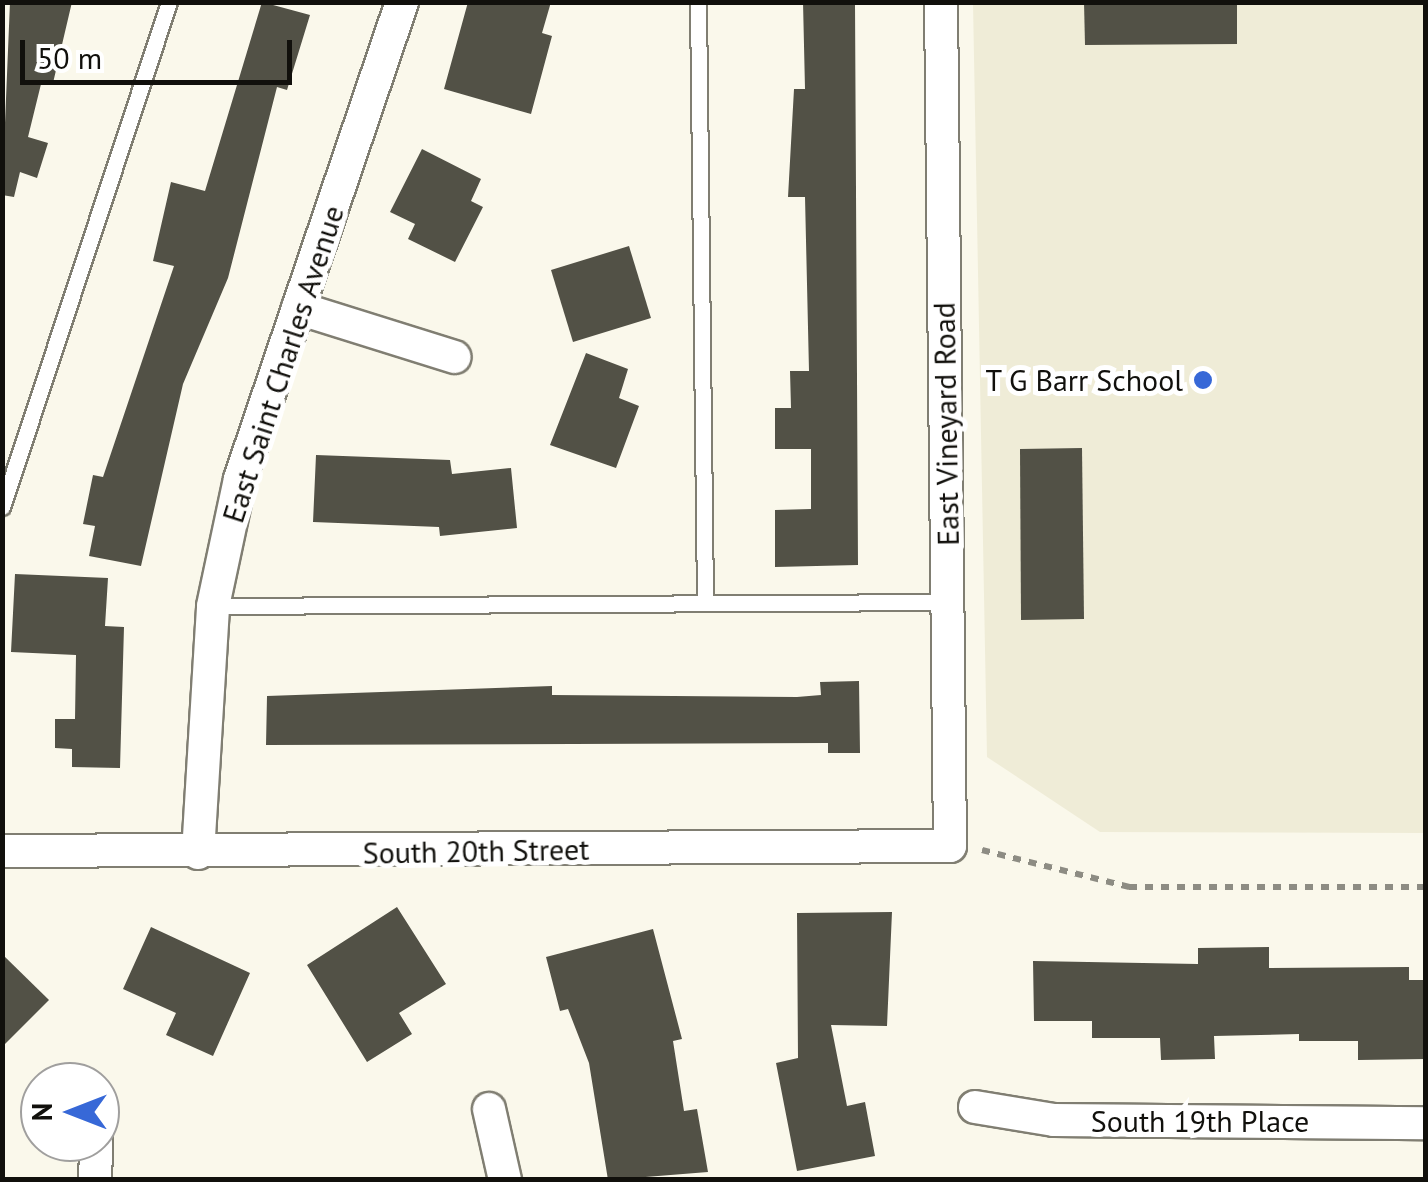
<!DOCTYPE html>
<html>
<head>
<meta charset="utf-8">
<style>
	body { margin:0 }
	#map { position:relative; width:1428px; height:1182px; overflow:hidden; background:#faf8eb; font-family:"PT Sans",sans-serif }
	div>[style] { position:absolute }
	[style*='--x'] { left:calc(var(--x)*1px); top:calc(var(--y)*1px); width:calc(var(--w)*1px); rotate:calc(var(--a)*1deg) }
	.built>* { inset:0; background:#efecd7 }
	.building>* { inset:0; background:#525146 }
	.path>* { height:6px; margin-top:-3px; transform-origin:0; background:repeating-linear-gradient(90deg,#8d8c83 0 8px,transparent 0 16px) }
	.roads { filter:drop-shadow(2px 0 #807e72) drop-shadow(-2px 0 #807e72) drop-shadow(0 2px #807e72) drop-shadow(0 -2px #807e72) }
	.lane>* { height:15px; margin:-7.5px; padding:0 7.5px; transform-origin:7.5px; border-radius:7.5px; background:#fff }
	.street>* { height:32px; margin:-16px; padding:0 16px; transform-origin:16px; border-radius:16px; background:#fff }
	.dots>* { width:28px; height:28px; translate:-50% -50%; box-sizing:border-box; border:5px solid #fff; border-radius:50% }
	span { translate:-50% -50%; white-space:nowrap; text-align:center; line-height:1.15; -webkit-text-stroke:10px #fff; paint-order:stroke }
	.street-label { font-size:30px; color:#11100c }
	.poi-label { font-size:30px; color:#11100c }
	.right { translate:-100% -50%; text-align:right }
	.frame { position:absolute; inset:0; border:5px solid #11100c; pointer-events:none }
	.north { position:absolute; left:20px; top:1062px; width:100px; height:100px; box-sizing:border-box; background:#fff; border:2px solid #a09f9e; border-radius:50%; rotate:270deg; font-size:28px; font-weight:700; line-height:40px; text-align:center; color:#11100c }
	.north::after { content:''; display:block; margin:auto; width:35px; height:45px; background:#3768d7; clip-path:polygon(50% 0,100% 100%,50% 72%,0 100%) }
	.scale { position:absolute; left:20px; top:40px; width:272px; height:45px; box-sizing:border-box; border:5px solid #11100c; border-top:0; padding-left:12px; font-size:30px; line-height:35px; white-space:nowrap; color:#11100c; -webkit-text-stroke:8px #fff; paint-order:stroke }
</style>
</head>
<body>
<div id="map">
	<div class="built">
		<div style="clip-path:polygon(973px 3px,1425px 3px,1425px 833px,1100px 832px,987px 757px)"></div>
	</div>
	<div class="building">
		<div style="clip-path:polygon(10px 2px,72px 2px,53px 83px,42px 80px,28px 137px,48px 143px,37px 178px,20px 172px,14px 197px,2px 195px)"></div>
		<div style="clip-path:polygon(262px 2px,310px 15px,287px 90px,277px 87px,228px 278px,183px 384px,141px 566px,89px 556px,95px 526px,83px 524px,93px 475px,103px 477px,174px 266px,153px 261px,171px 182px,205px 191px)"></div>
		<div style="clip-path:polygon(468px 2px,551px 2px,542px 33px,552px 36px,531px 114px,444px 89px)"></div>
		<div style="clip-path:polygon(803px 2px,855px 2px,858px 565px,775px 567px,775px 510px,811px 509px,811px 449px,775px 449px,775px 408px,791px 408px,790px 371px,809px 371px,805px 197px,788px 197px,794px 89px,805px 89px)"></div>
		<div style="clip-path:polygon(1084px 2px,1237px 2px,1237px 44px,1085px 45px)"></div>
		<div style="clip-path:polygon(422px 149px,481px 179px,471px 201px,483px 207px,455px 262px,408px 239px,415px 224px,390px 212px)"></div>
		<div style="clip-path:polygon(629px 246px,651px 318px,573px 342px,551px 270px)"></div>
		<div style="clip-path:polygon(586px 353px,628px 369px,619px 398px,639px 406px,616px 468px,550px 445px)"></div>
		<div style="clip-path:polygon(1082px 448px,1084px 619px,1021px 620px,1020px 449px)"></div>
		<div style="clip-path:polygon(316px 455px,450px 460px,452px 474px,511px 468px,517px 528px,440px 536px,439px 527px,313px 522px)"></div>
		<div style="clip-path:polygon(15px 574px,108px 578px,105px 626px,124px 627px,120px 768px,72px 767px,72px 749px,55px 748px,55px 719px,75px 719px,76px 655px,11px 652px)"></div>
		<div style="clip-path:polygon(859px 681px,860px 753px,828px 753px,828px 743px,266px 745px,267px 696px,552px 686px,552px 695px,797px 697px,821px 695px,820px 682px)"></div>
		<div style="clip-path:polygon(397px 907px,446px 984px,399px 1013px,412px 1034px,367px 1062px,307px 965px)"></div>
		<div style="clip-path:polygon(892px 912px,887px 1026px,831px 1025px,847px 1106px,865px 1102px,875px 1156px,797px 1171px,776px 1063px,798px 1058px,797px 913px)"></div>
		<div style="clip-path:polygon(151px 927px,250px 973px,213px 1056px,166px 1035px,176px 1013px,123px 989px)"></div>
		<div style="clip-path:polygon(653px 929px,682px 1039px,673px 1041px,684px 1111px,697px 1109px,708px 1172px,608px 1180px,589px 1063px,568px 1009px,560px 1011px,546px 957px)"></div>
		<div style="clip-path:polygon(1269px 947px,1269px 968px,1409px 967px,1409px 980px,1426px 980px,1426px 1059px,1358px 1060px,1358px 1041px,1299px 1041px,1299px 1034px,1214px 1036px,1215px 1059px,1161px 1060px,1160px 1038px,1092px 1038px,1092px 1021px,1034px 1021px,1033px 961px,1198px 964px,1198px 948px)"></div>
		<div style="clip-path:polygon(2px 954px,49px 1000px,2px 1047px)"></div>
	</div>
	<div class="path">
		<div style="--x:982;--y:850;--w:152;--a:14.1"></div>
		<div style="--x:1129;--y:887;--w:297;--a:0"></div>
	</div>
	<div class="roads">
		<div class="lane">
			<div style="--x:698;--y:2;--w:600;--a:89.33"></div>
			<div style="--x:2;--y:507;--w:532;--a:-71.7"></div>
			<div style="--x:213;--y:606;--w:736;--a:-0.31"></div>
		</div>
		<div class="street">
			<div style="--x:298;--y:308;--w:164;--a:17.4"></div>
			<div style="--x:2;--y:851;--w:948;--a:-0.3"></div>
			<div style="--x:950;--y:846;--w:844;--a:-90.61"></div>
			<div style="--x:198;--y:853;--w:247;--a:-86.5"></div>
			<div style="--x:213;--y:606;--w:130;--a:-78"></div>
			<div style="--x:240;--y:479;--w:504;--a:-71.24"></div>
			<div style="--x:975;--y:1107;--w:80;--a:9.3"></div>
			<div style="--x:1054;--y:1120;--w:372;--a:0.5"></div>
			<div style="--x:489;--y:1109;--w:73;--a:77.3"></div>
			<div style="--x:95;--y:1180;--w:38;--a:-88"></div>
		</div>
	</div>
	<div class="dots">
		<div style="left:1203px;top:380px;background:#3768d7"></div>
	</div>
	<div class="street-label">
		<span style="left:283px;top:364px;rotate:-72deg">East Saint Charles Avenue</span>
		<span style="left:946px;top:424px;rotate:-91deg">East Vineyard Road</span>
		<span style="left:476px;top:851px;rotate:-1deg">South 20th Street</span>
		<span style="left:1200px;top:1121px">South 19th Place</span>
	</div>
	<div class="poi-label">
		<span class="right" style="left:1183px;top:380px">T G Barr School</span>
	</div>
	<div class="frame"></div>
	<div class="north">N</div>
	<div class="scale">50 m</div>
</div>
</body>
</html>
